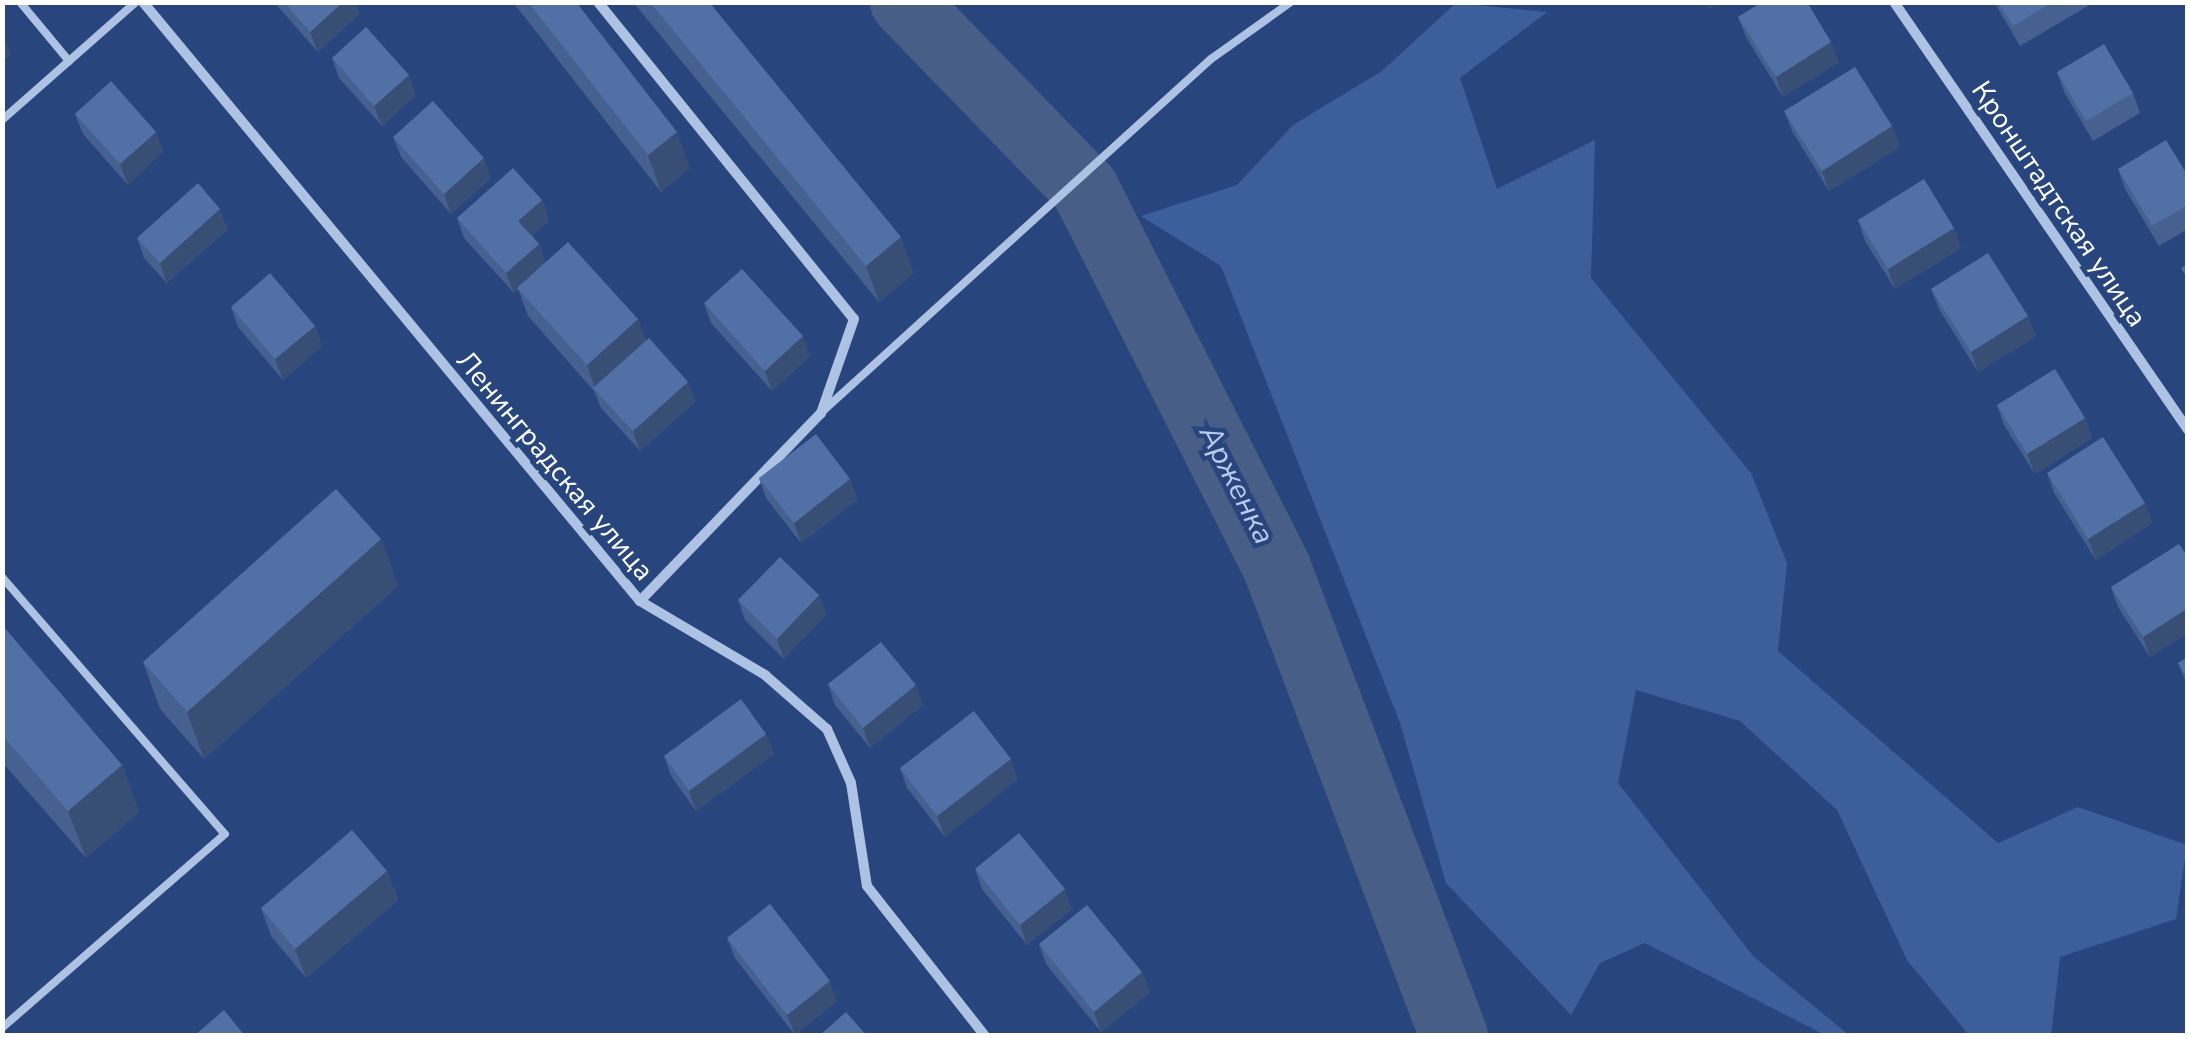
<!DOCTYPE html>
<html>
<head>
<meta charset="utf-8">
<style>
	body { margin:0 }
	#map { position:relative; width:2190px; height:1038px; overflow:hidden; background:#28467d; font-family:"Nunito Sans",sans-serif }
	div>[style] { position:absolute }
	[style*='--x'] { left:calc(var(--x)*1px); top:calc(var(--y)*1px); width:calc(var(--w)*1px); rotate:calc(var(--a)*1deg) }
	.green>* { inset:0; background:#3c5e9a }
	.river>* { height:68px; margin:-34px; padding:0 34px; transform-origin:34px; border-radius:34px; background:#485e86 }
	.service>* { height:8px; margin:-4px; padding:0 4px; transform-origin:4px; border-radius:4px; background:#aec2e4 }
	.minor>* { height:10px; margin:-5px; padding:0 5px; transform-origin:5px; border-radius:5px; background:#aec2e4 }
	.wall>* { inset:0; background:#46608f }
	.shaded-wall>* { inset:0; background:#394e74 }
	.building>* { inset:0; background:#5170a6 }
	span { translate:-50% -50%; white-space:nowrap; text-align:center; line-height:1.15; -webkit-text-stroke:9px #28467d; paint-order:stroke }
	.street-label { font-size:28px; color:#fff }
	.water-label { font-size:30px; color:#b9ccec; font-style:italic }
	.frame { position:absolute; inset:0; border:5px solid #fff; pointer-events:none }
</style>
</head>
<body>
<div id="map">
	<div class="green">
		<div style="clip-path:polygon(1456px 3px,1547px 12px,1460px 78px,1497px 189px,1595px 140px,1591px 278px,1751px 473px,1787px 563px,1778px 651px,1998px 843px,2078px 807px,2187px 845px,2176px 919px,2060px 957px,2051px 1035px,1969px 1035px,1907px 960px,1837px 810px,1740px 721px,1636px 690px,1618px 783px,1754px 957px,1849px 1035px,1825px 1035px,1645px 943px,1600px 963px,1571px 1015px,1446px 883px,1400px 723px,1221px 266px,1141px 216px,1237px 185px,1293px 125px,1382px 71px)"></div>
	</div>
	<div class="river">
		<div style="--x:904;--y:2;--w:260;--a:45.9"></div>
		<div style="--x:1085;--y:189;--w:425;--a:63.1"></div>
		<div style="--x:1277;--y:568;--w:500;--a:69.28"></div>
	</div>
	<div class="service">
		<div style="--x:20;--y:2;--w:77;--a:50.3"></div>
		<div style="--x:2;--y:120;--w:179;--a:-41.4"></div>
		<div style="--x:824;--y:410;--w:522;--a:-42.21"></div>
		<div style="--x:1211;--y:59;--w:98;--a:-35.5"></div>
		<div style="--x:2;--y:577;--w:340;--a:49.1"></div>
		<div style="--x:225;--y:834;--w:296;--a:139"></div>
	</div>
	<div class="minor">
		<div style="--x:143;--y:2;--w:778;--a:50.32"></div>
		<div style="--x:640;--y:601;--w:145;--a:30.6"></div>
		<div style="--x:765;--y:675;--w:82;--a:41.1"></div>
		<div style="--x:827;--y:729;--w:59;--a:66"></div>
		<div style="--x:851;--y:783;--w:104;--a:81.2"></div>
		<div style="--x:867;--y:886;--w:191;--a:51.8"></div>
		<div style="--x:598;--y:2;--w:407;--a:51.1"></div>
		<div style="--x:854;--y:319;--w:100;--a:109.3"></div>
		<div style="--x:821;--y:413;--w:261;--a:133.9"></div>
		<div style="--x:1894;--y:2;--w:519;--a:55.51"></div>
	</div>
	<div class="wall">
		<div style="clip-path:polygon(274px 2px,355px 2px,359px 14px,318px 52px)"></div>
		<div style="clip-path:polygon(513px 2px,576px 2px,690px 168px,661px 192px)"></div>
		<div style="clip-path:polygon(633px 2px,709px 2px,914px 273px,879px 302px)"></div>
		<div style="clip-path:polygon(1994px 2px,2092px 2px,2093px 3px,2020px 46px)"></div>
		<div style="clip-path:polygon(1738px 17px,1839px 62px,1783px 97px,1746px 37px)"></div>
		<div style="clip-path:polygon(332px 58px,416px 95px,382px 126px,339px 78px)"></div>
		<div style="clip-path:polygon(2057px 72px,2133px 93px,2140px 113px,2093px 141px,2064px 92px)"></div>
		<div style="clip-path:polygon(1784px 111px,1892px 126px,1900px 147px,1829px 191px,1792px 131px)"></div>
		<div style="clip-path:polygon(75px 114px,156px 132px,163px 152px,128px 185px,83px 134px)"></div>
		<div style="clip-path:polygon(393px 137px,491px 178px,451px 214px,401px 157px)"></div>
		<div style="clip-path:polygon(2118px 169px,2188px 176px,2188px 229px,2159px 246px,2125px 189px)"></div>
		<div style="clip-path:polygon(542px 200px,549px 220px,532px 236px,539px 244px,545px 262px,638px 319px,646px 341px,688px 382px,695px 402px,640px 451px,601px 408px,594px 391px,528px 316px,518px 289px,514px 293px,464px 238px,457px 218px)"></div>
		<div style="clip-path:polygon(1858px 220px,1954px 228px,1961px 248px,1895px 289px,1865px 241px)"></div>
		<div style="clip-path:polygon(228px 229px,167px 283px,144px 258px,137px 238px)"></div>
		<div style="clip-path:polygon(1931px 289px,2036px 336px,1978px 372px,1939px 309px)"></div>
		<div style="clip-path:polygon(704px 303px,810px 356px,772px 391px,711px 323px)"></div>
		<div style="clip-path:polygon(231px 307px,315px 326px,322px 346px,283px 380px,238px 327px)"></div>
		<div style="clip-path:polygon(1997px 405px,2085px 418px,2092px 438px,2035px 474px,2004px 425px)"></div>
		<div style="clip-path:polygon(2047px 473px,2145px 503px,2152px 523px,2096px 560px,2054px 493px)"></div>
		<div style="clip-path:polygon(759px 478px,858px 499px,801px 543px,766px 498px)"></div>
		<div style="clip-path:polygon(381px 539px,398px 586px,204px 759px,160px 709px,143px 662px)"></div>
		<div style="clip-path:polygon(2188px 557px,2188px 633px,2150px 657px,2118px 607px,2111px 587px)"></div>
		<div style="clip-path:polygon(819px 595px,826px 615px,784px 659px,745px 620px,738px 600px)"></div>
		<div style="clip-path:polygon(2px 625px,122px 765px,139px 812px,86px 858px,2px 762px)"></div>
		<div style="clip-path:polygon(2188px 657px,2188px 687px,2178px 663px)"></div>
		<div style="clip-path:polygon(828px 684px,923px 705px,870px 748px,835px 705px)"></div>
		<div style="clip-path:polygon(766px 734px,774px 754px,696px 811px,671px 776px,664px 756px)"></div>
		<div style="clip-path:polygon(900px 768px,1018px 779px,945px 837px,907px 788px)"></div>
		<div style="clip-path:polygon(975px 869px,1072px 909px,1027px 945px,982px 889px)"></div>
		<div style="clip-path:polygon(387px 871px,398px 900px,306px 978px,271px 936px,261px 908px)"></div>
		<div style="clip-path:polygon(727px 938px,837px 1001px,795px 1035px,735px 958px)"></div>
		<div style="clip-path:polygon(1039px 944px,1142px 972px,1150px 992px,1101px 1032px,1046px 964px)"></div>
	</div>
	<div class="shaded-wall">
		<div style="clip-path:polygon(343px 2px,355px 2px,359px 14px,318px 52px,310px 32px)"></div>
		<div style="clip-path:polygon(1707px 2px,1720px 2px,1709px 9px)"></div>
		<div style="clip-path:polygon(2px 30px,11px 55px,2px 62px)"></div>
		<div style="clip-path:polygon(1831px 42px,1839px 62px,1783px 97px,1776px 77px)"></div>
		<div style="clip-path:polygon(409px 75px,416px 95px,382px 126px,374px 106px)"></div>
		<div style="clip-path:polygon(1892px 126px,1900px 147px,1829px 191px,1822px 171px)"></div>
		<div style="clip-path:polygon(156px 132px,163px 152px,128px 185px,120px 164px)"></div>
		<div style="clip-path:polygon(677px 132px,690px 168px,661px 192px,648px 155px)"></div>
		<div style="clip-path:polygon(484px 158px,491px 178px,451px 214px,444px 194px)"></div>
		<div style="clip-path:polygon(542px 200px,549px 220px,526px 241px,518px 221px)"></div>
		<div style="clip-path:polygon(220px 209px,228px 229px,167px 283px,160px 263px)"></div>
		<div style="clip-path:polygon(1954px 228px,1961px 248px,1895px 289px,1888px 269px)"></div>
		<div style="clip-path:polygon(901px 237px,914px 273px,879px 302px,866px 266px)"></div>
		<div style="clip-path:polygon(539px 244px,546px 264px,514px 293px,506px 273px)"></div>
		<div style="clip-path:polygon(2028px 316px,2036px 336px,1978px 372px,1971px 352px)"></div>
		<div style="clip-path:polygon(638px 319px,648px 348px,597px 394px,587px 365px)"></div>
		<div style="clip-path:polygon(315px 326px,322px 346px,283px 380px,275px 359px)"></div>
		<div style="clip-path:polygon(803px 336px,810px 356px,772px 391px,765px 371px)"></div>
		<div style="clip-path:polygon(688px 382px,695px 402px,640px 451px,633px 431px)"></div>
		<div style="clip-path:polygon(2085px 418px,2092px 438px,2035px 474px,2027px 454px)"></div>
		<div style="clip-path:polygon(850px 479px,858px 499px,801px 543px,794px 523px)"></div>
		<div style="clip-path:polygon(2145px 503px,2152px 523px,2096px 560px,2088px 539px)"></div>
		<div style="clip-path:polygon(381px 539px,398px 586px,204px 759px,187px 712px)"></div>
		<div style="clip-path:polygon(819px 595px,826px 615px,784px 659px,777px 639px)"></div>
		<div style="clip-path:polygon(2188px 608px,2188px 633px,2150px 657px,2143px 637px)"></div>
		<div style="clip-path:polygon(916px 685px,923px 705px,870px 748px,863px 728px)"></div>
		<div style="clip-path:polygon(766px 734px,774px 754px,696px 811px,689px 791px)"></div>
		<div style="clip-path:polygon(1011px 759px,1018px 779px,945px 837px,937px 816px)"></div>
		<div style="clip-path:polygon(122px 765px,139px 812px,86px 858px,68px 811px)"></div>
		<div style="clip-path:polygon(387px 871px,398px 900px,306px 978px,295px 949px)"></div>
		<div style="clip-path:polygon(1065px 889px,1072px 909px,1027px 945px,1020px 925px)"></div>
		<div style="clip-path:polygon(1142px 972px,1150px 992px,1101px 1032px,1094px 1012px)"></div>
		<div style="clip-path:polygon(830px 981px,837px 1001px,795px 1035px,787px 1015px)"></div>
	</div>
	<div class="building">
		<div style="clip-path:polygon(284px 2px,343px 2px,310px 32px)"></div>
		<div style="clip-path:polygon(528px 2px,576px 2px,677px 132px,648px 155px)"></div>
		<div style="clip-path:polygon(650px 2px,709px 2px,901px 237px,866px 266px)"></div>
		<div style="clip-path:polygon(1762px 2px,1807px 2px,1831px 42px,1776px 77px,1738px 17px)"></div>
		<div style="clip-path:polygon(1998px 2px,2053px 2px,2013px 26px)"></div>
		<div style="clip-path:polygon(366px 27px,409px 75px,374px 106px,332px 58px)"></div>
		<div style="clip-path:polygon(2104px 44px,2133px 93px,2086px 121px,2057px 72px)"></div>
		<div style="clip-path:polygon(1855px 67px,1892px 126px,1822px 171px,1784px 111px)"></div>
		<div style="clip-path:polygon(111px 81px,156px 132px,120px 164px,75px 114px)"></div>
		<div style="clip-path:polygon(433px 101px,484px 158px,444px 194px,393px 137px)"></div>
		<div style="clip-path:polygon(2166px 140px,2188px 176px,2188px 205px,2152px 226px,2118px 169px)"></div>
		<div style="clip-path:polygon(513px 168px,542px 200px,518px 221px,539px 244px,506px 273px,457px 218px)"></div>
		<div style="clip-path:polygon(1924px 179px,1954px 228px,1888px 269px,1858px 220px)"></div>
		<div style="clip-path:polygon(198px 183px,220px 209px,160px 263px,137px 238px)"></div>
		<div style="clip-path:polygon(568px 242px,638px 319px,587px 365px,517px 288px)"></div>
		<div style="clip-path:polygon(1988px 253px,2028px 316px,1971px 352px,1931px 289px)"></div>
		<div style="clip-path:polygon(2188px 264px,2188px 279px,2181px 268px)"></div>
		<div style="clip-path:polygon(742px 269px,803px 336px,765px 371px,704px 303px)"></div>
		<div style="clip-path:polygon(270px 273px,315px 326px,275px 359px,231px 307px)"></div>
		<div style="clip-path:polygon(649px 338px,688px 382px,633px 431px,593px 388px)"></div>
		<div style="clip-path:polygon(2055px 369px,2085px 418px,2027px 454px,1997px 405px)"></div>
		<div style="clip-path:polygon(816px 434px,850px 479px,794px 523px,759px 478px)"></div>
		<div style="clip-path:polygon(2103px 437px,2145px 503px,2088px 539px,2047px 473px)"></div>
		<div style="clip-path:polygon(336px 489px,381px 539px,187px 712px,143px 662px)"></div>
		<div style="clip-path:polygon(2179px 544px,2188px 557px,2188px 608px,2143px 637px,2111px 587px)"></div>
		<div style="clip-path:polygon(780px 557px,819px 595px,777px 639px,738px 600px)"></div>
		<div style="clip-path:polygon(2px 625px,122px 765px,68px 811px,2px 735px)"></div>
		<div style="clip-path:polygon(881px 642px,916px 685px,863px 728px,828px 684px)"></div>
		<div style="clip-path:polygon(2188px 657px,2188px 679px,2178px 663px)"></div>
		<div style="clip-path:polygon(741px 699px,766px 734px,689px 791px,664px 756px)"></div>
		<div style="clip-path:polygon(974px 711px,1011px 759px,937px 816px,900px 768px)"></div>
		<div style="clip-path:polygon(352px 830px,387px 871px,295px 949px,261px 908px)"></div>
		<div style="clip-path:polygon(1019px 833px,1065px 889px,1020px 925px,975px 869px)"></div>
		<div style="clip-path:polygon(770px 904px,830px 981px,787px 1015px,727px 938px)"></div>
		<div style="clip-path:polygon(1087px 905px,1142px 972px,1094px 1012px,1039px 944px)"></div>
		<div style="clip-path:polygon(224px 1010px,245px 1036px,194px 1036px)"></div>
		<div style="clip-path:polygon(846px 1012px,867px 1036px,819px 1036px)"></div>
	</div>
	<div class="street-label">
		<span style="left:2059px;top:204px;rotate:56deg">Кронштадтская улица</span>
		<span style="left:555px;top:466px;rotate:50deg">Ленинградская улица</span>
	</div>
	<div class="water-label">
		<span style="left:1236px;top:485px;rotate:63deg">Арженка</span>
	</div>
	<div class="frame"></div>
</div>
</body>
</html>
